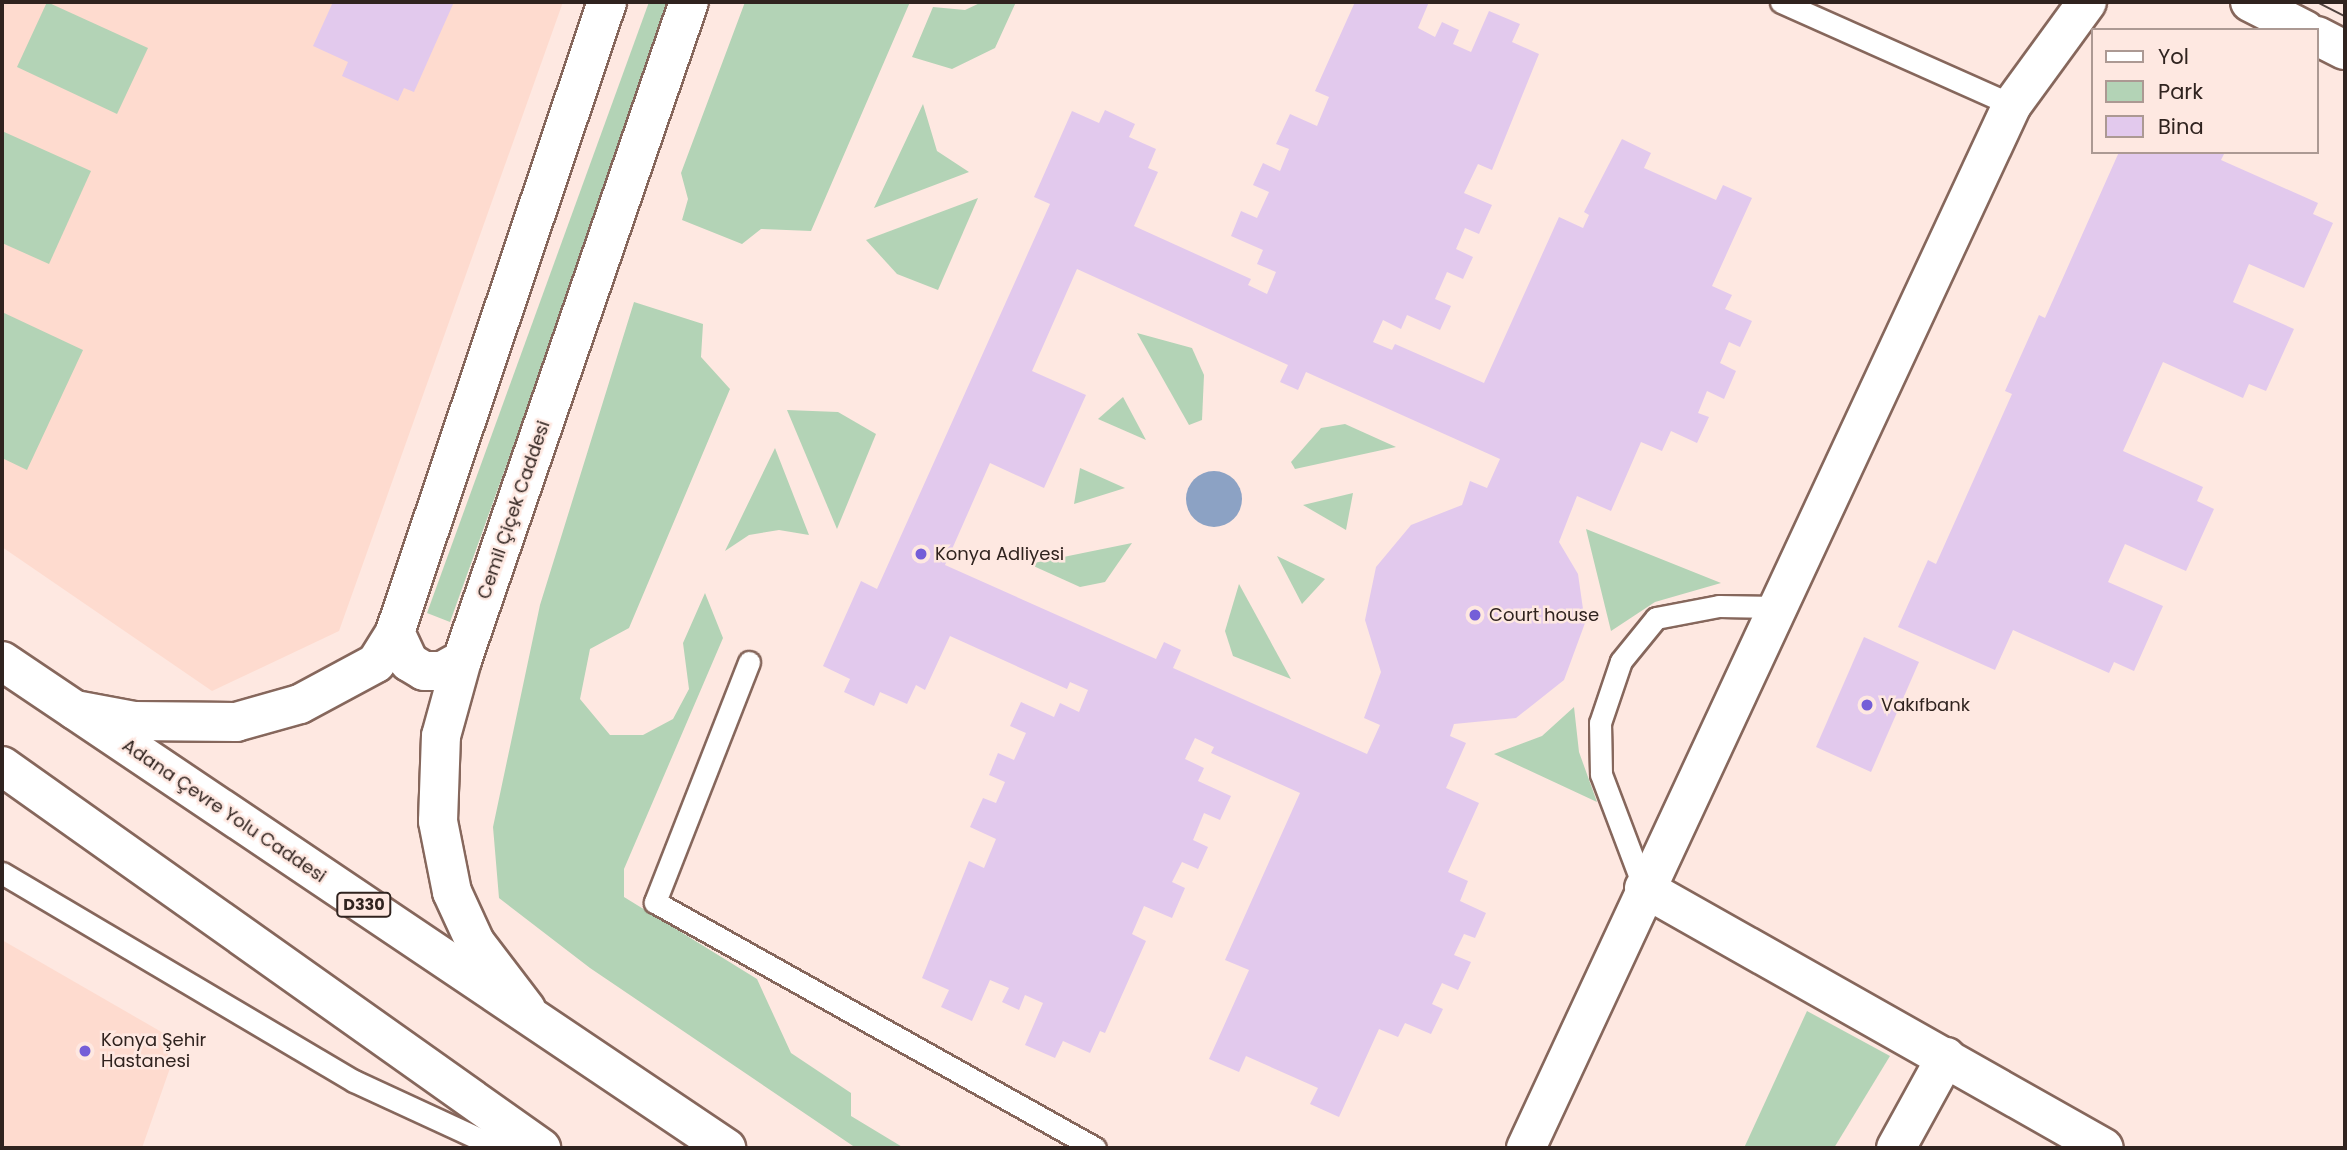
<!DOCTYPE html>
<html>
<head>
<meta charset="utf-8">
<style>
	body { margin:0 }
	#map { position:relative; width:2347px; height:1150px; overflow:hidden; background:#fee8e1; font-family:Poppins,sans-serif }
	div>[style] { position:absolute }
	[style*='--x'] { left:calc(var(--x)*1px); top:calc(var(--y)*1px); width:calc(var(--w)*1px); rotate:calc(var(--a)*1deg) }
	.built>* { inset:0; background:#fedbcf }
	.green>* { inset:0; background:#b3d3b6 }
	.water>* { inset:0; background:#8ca2c4 }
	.round { border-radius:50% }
	.building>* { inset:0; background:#e2c9ed }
	.roads { filter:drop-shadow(2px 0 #86675c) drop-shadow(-2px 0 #86675c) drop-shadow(0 2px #86675c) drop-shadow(0 -2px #86675c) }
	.lane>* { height:21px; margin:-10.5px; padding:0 10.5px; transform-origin:10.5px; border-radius:10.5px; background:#fff }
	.street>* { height:38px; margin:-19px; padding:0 19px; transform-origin:19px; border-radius:19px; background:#fff }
	.secondary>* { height:38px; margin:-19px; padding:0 19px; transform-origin:19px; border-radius:19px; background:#fff }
	.highway>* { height:38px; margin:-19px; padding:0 19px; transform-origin:19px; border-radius:19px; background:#fff }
	.tram>* { height:2px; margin:-1px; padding:0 1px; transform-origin:1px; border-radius:1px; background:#51423e }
	.dots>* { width:19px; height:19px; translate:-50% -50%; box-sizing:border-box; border:4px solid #fee8e1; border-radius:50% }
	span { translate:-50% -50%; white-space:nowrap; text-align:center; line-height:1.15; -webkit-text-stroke:5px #fee8e1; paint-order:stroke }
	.shield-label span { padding:2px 5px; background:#fee8e1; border:2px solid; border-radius:5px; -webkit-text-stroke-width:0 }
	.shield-label { font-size:16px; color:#30231f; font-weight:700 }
	.street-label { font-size:18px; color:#30231f }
	.poi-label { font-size:18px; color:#30231f }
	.left { translate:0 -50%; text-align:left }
	.frame { position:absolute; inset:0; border:4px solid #30231f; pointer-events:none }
	.legend { position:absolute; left:2091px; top:28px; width:228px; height:126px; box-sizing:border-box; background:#fee8e1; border:2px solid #ac9993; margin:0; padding:9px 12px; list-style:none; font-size:21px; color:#30231f }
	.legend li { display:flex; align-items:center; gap:14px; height:35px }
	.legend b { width:35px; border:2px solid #ac9993 }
</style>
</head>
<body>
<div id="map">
	<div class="built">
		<div style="clip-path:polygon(2px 2px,563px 2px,339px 631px,212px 691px,2px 547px)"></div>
		<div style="clip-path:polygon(2px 940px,165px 1034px,170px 1068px,142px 1148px,2px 1148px)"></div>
	</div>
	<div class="green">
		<div style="clip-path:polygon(47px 2px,148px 48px,117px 114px,17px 67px)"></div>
		<div style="clip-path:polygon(649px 2px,673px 2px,450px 622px,427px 613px)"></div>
		<div style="clip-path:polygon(745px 2px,910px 2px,811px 231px,761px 229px,742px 244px,682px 220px,688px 199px,681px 173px)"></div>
		<div style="clip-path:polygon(982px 2px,1016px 2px,995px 48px,952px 69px,912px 57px,933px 7px,965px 10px)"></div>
		<div style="clip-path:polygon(923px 104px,937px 151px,969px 172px,874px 208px)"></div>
		<div style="clip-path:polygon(2px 131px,91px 171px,49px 264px,2px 243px)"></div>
		<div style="clip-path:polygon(978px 198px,938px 290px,897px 274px,866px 240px)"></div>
		<div style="clip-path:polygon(634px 302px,703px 324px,701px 357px,730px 389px,629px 628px,590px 649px,580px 699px,610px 735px,643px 735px,673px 719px,689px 689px,683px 643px,705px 593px,723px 638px,624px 869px,624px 897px,757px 979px,791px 1053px,851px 1093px,851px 1116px,904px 1148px,856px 1148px,590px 968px,499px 898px,493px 827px,540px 605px)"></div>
		<div style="clip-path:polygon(2px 312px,83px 350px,27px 470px,2px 458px)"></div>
		<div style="clip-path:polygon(1137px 333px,1192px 348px,1204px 375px,1202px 420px,1189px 425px)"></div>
		<div style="clip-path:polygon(1123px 397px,1146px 440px,1098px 419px)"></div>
		<div style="clip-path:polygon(787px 410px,838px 412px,876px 434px,837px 529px)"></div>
		<div style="clip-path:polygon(1345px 424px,1396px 447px,1295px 469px,1291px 462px,1321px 428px)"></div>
		<div style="clip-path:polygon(775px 448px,809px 535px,779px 530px,749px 535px,725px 551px)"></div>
		<div style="clip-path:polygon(1080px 468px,1125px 488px,1074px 504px)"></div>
		<div style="clip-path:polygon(1353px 493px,1346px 530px,1303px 505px)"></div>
		<div style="clip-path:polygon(1586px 529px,1721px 583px,1655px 602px,1611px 631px)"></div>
		<div style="clip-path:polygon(1132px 543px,1105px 582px,1080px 587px,1029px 564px)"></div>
		<div style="clip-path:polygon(1277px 556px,1325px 579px,1302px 604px)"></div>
		<div style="clip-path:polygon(1239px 584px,1291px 679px,1233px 656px,1225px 631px)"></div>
		<div style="clip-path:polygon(1574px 707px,1579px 752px,1597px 802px,1494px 754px,1542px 736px)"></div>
		<div style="clip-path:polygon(1807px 1011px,1890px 1056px,1834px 1148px,1744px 1148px)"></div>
	</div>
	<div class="water">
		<div class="round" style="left:1186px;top:471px;width:56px;height:56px"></div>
	</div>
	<div class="building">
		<div style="clip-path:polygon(333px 2px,454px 2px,414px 92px,404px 88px,398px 101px,342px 76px,348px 62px,313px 46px)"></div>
		<div style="clip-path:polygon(evenodd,1355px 2px,1429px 2px,1418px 28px,1435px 37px,1442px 22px,1459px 30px,1453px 44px,1471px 52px,1489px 11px,1520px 24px,1512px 42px,1539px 54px,1492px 170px,1478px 164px,1464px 193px,1492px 205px,1479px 234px,1465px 228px,1456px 249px,1473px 257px,1463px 279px,1447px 272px,1435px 299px,1451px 306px,1440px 330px,1407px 315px,1401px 329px,1383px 320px,1373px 342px,1392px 350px,1395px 344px,1484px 383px,1559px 217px,1583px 228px,1589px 215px,1584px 212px,1622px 139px,1651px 153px,1644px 168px,1716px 200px,1723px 185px,1752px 198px,1712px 286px,1732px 295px,1725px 309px,1752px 321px,1740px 347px,1729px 342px,1720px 363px,1736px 371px,1724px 399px,1707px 391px,1698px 413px,1709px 417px,1697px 443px,1671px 431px,1662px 451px,1641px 442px,1611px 511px,1577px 496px,1559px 542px,1578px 574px,1585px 623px,1564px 680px,1516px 718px,1454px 724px,1450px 736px,1466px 743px,1446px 788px,1479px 803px,1448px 872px,1468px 881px,1460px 901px,1486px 913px,1475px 938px,1464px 934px,1454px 955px,1471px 962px,1458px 990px,1442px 983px,1432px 1004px,1443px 1009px,1431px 1034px,1405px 1023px,1398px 1037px,1379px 1029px,1339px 1117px,1310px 1104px,1318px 1088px,1246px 1056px,1239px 1072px,1209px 1059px,1249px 970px,1225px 960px,1300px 793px,1211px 753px,1214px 747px,1195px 738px,1185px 759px,1204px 768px,1198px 781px,1231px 796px,1220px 820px,1204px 813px,1193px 840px,1208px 847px,1198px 869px,1182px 862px,1172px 882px,1185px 888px,1172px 918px,1144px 906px,1132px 934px,1146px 941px,1105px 1033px,1100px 1031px,1090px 1053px,1063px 1041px,1055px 1058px,1025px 1045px,1043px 1003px,1025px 995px,1019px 1010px,1002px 1002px,1009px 988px,990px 980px,972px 1021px,941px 1007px,949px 990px,922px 978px,969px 861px,984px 868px,996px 839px,970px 827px,983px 798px,996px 803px,1005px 782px,989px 775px,998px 753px,1014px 760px,1026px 733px,1010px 726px,1021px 702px,1054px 717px,1060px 703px,1079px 712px,1088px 690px,1070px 682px,1067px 689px,950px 636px,925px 690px,916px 685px,907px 704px,880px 692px,874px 706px,844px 692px,850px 679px,823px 666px,861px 581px,877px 589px,1050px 204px,1034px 197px,1072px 111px,1099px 123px,1105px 110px,1135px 124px,1129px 137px,1156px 149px,1148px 168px,1158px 172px,1134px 226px,1251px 279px,1248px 285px,1267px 294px,1276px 272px,1257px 264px,1263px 250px,1231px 236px,1241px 211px,1257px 218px,1269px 192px,1253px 185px,1263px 163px,1280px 171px,1289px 149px,1276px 144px,1290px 114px,1317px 126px,1329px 97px,1315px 91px,1355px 2px,1077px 269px,1288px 365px,1280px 382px,1298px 390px,1306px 372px,1500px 459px,1487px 488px,1470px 481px,1462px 505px,1411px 525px,1376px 567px,1365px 620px,1381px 672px,1364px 718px,1380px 725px,1367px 754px,1173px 668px,1181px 650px,1164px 642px,1156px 659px,945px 565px,990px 463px,1044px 488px,1086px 395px,1032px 371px,1077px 269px)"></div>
		<div style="clip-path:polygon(2119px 152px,2225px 152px,2221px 160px,2318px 203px,2313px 214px,2333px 223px,2304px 288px,2249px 264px,2233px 302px,2294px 329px,2266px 391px,2249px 384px,2243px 398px,2163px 362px,2123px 451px,2203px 487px,2197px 501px,2214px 509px,2186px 571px,2125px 544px,2108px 582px,2163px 606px,2134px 671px,2114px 662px,2109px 673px,2013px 630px,1995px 670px,1898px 627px,1928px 560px,1936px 564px,2012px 394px,2005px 391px,2039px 315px,2045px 318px)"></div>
		<div style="clip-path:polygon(1864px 637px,1919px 662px,1871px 772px,1816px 747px)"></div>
	</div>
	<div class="roads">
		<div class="lane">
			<div style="--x:1781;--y:2;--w:253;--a:24"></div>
			<div style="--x:749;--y:662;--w:258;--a:111.4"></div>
			<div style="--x:655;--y:902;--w:504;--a:29.21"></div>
			<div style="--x:2;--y:873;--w:409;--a:30.6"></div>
			<div style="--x:354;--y:1081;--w:160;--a:24.8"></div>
			<div style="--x:1644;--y:888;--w:122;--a:-110.7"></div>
			<div style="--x:1601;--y:774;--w:51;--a:-91.1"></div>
			<div style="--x:1600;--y:723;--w:65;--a:-71.3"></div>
			<div style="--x:1621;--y:661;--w:55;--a:-50.9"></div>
			<div style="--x:1656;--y:618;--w:64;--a:-10.8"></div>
			<div style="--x:1719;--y:606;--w:57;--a:1"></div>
		</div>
		<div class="street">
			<div style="--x:1644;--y:888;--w:528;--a:29.48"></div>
			<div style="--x:1526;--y:1148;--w:1151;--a:-65.02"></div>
			<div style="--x:2012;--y:105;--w:127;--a:-53.9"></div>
			<div style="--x:1896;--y:1148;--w:104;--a:-61.2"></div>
		</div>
		<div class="secondary">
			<div style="--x:2250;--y:2;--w:62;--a:27"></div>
			<div style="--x:2317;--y:36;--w:31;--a:27"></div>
			<div style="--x:395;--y:632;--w:33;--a:65"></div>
			<div style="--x:409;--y:662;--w:17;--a:31"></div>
			<div style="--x:424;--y:671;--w:18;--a:0"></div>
			<div style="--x:442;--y:671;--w:23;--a:-29"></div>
			<div style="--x:75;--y:710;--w:60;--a:10.6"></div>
			<div style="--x:134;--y:721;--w:102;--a:0.6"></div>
			<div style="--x:236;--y:722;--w:66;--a:-15.7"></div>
			<div style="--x:300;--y:704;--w:86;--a:-28.3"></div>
			<div style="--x:376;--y:663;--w:36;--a:-58"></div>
			<div style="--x:395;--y:632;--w:665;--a:-71.4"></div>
			<div style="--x:526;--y:1009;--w:84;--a:-127.3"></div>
			<div style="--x:475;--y:942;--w:55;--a:-114.7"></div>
			<div style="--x:452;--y:892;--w:72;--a:-101.2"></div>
			<div style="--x:438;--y:821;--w:85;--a:-88"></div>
			<div style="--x:441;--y:736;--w:79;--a:-74.6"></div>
			<div style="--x:462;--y:660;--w:696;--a:-70.97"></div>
		</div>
		<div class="highway">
			<div style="--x:2;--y:661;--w:873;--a:33.93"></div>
			<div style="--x:2;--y:766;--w:661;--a:35.33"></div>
		</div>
	</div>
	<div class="tram">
		<div style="--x:2317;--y:2;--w:31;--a:27"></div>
	</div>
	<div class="dots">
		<div style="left:921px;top:554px;background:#745ed8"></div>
		<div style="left:1475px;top:615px;background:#745ed8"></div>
		<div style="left:1867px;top:705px;background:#745ed8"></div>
		<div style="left:85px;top:1051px;background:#745ed8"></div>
	</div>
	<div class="shield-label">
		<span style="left:364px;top:905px">D330</span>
	</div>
	<div class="street-label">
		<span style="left:514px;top:510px;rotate:-71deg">Cemil Çiçek Caddesi</span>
		<span style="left:224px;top:811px;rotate:34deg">Adana Çevre Yolu Caddesi</span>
	</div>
	<div class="poi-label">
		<span class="left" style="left:935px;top:554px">Konya Adliyesi</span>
		<span class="left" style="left:1489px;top:615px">Court house</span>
		<span class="left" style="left:1881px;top:705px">Vakıfbank</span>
		<span class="left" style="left:101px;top:1051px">Konya Şehir<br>Hastanesi</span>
	</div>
	<div class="frame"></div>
	<ul class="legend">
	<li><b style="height:9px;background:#fff"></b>Yol</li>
	<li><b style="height:19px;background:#b3d3b6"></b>Park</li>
	<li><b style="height:19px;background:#e2c9ed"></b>Bina</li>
	</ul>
</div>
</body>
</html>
